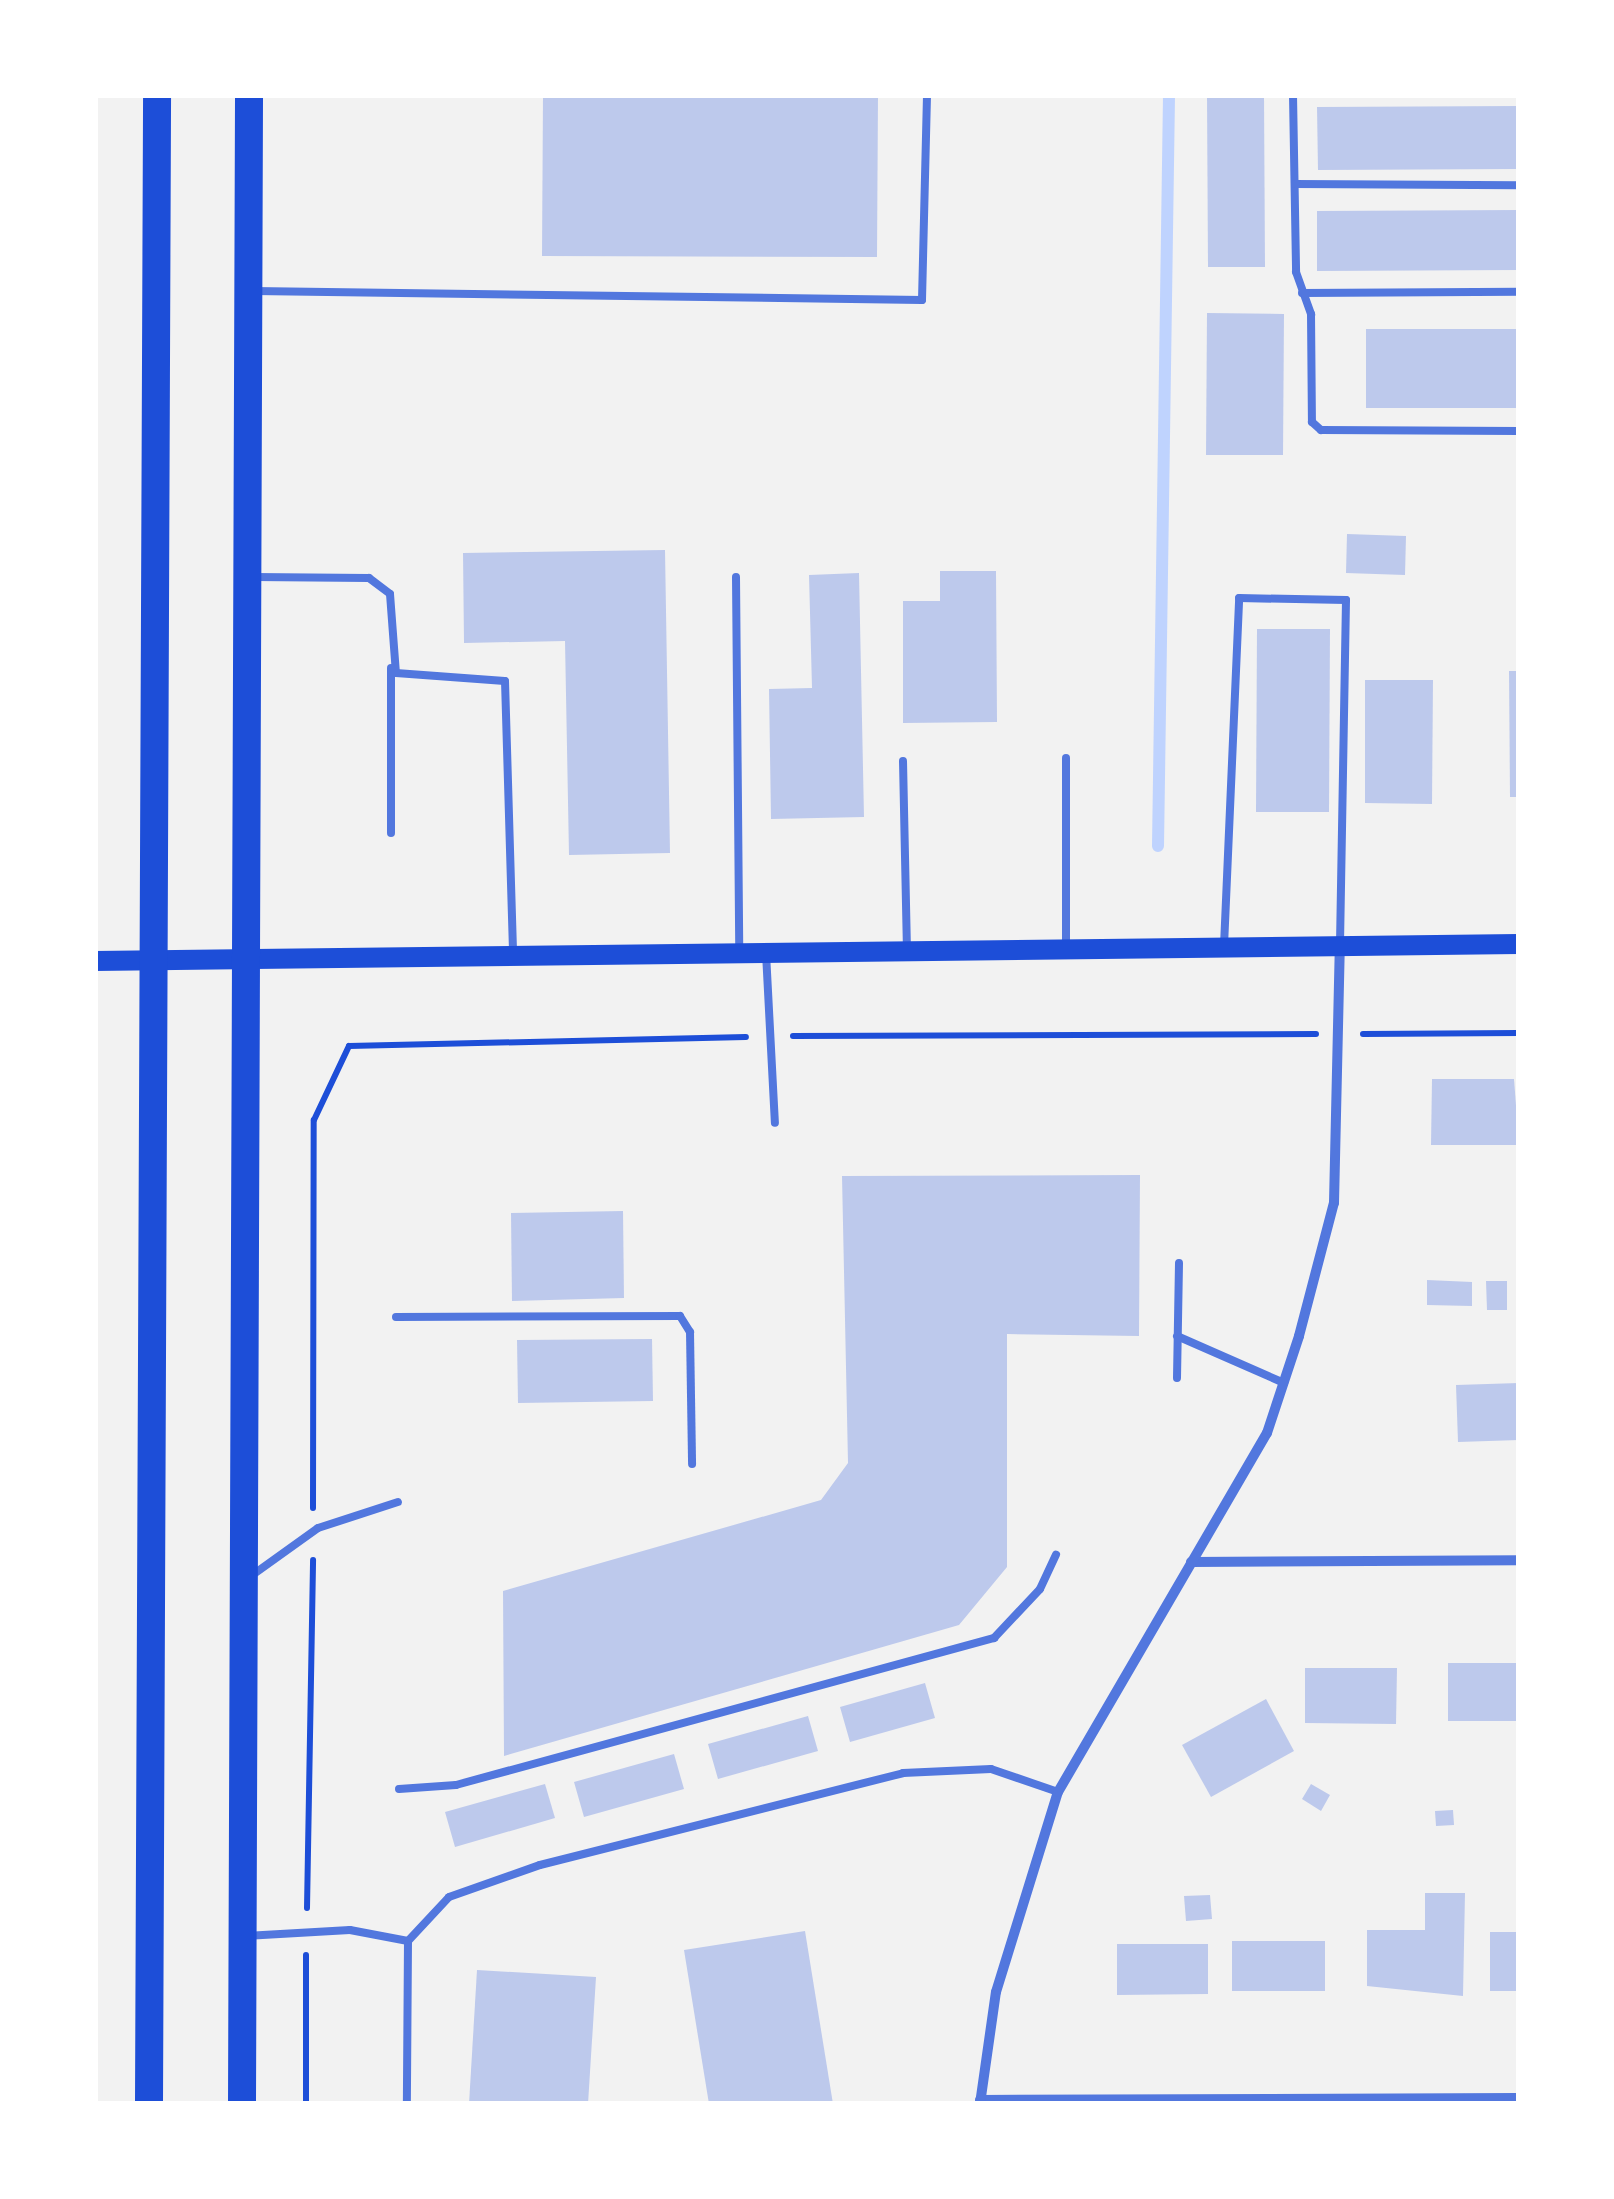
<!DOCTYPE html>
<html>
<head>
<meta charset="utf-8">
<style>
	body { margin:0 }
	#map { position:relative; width:1614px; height:2199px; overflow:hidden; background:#f2f2f2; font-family:"Space Grotesk",sans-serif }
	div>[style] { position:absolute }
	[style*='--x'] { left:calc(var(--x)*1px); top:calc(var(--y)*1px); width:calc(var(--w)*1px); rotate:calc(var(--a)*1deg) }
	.stream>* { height:12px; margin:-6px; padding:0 6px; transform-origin:6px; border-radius:6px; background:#bfd3fe }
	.building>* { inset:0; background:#bdc9ec }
	.path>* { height:6px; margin:-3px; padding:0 3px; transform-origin:3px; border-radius:3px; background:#1d4ed8 }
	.service>* { height:8px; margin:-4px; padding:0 4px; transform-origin:4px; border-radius:4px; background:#5277de }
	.minor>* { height:10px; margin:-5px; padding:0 5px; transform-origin:5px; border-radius:5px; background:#5277de }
	.secondary>* { height:20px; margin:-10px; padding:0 10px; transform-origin:10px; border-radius:10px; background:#1d4ed8 }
	.trunk>* { height:28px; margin:-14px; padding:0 14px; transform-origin:14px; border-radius:14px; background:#1d4ed8 }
	span { translate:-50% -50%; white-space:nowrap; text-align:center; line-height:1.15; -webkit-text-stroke:10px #fff; paint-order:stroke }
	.frame { position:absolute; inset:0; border:98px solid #fff; pointer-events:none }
</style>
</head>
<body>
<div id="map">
	<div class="stream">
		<div style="--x:1158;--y:846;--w:751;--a:-89.16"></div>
	</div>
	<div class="building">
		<div style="clip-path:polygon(543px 95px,878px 95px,877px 257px,542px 256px)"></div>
		<div style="clip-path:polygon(1207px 95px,1264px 95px,1265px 267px,1208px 267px)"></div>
		<div style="clip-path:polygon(1519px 106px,1519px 169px,1318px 170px,1317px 107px)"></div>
		<div style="clip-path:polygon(1519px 210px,1519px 270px,1317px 271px,1317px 211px)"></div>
		<div style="clip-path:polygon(1207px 313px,1284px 314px,1283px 455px,1206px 455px)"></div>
		<div style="clip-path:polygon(1366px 329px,1519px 329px,1519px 408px,1366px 408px)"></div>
		<div style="clip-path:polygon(1347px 534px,1406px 536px,1405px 575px,1346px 573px)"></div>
		<div style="clip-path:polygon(665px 550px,670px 853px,569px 855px,565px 641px,464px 643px,463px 553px)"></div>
		<div style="clip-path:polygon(940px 571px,996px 571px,997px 722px,903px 723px,903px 601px,940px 601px)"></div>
		<div style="clip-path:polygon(859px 573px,864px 817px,771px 819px,769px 689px,812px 688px,809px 575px)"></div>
		<div style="clip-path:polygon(1257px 629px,1330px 629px,1329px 812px,1256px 812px)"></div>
		<div style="clip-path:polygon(1509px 671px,1519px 671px,1519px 797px,1510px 797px)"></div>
		<div style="clip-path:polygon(1365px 680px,1433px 680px,1432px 804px,1365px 803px)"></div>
		<div style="clip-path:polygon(1432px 1079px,1514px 1079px,1519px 1145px,1431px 1145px)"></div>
		<div style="clip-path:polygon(1140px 1175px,1139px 1336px,1007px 1334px,1007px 1567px,959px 1625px,504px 1756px,503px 1591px,821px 1500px,848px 1463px,842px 1176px)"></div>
		<div style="clip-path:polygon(623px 1211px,624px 1298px,512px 1301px,511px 1213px)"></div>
		<div style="clip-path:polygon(1427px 1280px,1472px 1282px,1472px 1306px,1427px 1305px)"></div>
		<div style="clip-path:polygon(1486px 1281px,1507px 1281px,1507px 1310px,1487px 1310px)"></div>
		<div style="clip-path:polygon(652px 1339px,653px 1401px,518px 1403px,517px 1340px)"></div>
		<div style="clip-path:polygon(1519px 1383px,1519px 1440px,1458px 1442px,1456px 1385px)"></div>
		<div style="clip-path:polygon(1448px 1663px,1519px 1663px,1519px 1721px,1448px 1721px)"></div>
		<div style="clip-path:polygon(1305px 1668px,1397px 1668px,1396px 1724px,1305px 1723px)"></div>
		<div style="clip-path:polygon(925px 1683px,935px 1718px,850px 1742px,840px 1707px)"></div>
		<div style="clip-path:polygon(1266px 1699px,1294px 1751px,1211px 1797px,1182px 1745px)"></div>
		<div style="clip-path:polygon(808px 1716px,818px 1751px,718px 1779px,708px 1744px)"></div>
		<div style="clip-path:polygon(674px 1754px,684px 1789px,584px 1817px,574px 1782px)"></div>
		<div style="clip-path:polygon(545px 1784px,555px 1818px,455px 1847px,445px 1812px)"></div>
		<div style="clip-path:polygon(1311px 1784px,1330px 1795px,1321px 1811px,1302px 1799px)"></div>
		<div style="clip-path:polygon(1453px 1810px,1454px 1825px,1436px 1826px,1435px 1811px)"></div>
		<div style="clip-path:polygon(1425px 1893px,1465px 1893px,1463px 1996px,1367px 1986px,1367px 1930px,1425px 1930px)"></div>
		<div style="clip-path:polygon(1210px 1895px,1212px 1919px,1186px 1921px,1184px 1896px)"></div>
		<div style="clip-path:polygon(805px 1931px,833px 2104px,709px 2104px,684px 1950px)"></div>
		<div style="clip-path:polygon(1490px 1932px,1519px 1932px,1519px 1991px,1490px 1991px)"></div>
		<div style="clip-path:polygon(1232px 1941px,1325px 1941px,1325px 1991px,1232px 1991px)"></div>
		<div style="clip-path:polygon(1117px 1944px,1208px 1944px,1208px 1994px,1117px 1995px)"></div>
		<div style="clip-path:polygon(477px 1970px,596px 1977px,588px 2104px,469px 2104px)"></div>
	</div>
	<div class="path">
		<div style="--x:1363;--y:1034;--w:156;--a:-0.4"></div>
		<div style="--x:793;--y:1036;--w:523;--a:-0.22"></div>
		<div style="--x:313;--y:1508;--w:388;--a:-89.9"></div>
		<div style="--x:314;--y:1120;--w:82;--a:-64.7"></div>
		<div style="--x:349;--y:1046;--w:397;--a:-1.3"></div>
		<div style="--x:307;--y:1908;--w:348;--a:-89"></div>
		<div style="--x:306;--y:2104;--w:149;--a:-90"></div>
	</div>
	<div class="service">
		<div style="--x:1293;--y:95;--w:177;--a:89"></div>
		<div style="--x:1296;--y:272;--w:45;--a:70.3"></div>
		<div style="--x:1311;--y:314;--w:108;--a:89.5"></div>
		<div style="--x:1312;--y:422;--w:12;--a:42"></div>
		<div style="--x:1321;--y:430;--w:198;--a:0.3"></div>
		<div style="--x:1295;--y:184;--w:224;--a:0.3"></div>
		<div style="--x:253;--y:291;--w:669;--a:0.77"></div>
		<div style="--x:922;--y:300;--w:205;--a:-88.6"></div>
		<div style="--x:1302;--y:293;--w:217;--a:-0.3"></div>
		<div style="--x:251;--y:577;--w:118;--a:0.5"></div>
		<div style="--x:369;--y:578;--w:26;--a:37"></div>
		<div style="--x:390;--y:594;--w:79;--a:85.7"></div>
		<div style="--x:396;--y:673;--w:109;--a:4.2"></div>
		<div style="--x:505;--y:681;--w:274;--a:88.3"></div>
		<div style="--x:736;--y:577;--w:375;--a:89.5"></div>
		<div style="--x:391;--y:668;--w:165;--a:90"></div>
		<div style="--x:1066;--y:758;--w:190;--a:90"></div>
		<div style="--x:903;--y:761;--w:189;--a:88.8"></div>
		<div style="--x:1224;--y:946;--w:348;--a:-87.5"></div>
		<div style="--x:1239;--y:598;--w:107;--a:1.1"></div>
		<div style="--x:1346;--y:600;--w:344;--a:91"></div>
		<div style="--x:766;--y:953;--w:170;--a:87"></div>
		<div style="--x:396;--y:1317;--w:284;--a:-0.2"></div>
		<div style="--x:680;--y:1316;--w:19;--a:58"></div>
		<div style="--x:690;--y:1332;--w:132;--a:89.1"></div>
		<div style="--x:1177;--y:1336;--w:117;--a:23.7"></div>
		<div style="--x:1177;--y:1378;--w:115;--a:-89"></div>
		<div style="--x:251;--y:1576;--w:82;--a:-35.6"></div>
		<div style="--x:318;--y:1528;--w:84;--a:-18"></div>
		<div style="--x:399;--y:1789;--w:57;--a:-4"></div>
		<div style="--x:456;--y:1785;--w:558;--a:-15.28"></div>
		<div style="--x:994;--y:1638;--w:67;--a:-46.8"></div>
		<div style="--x:1040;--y:1589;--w:38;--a:-65"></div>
		<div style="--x:246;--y:1936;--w:104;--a:-3.3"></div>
		<div style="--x:350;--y:1930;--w:59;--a:10.7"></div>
		<div style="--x:408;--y:1941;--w:163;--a:90.4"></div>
		<div style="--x:408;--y:1941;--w:60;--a:-47"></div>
		<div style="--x:449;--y:1897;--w:96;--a:-19.4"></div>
		<div style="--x:540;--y:1865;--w:374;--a:-14.2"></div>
		<div style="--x:903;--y:1773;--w:88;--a:-2.6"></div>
		<div style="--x:991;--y:1769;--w:71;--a:18.9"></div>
	</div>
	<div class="minor">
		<div style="--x:1191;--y:1562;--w:328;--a:-0.3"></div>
		<div style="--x:980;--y:2100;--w:539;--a:-0.21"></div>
		<div style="--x:980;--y:2104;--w:113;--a:-81.9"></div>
		<div style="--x:996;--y:1992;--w:209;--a:-72.8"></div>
		<div style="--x:1058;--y:1792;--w:415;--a:-59.8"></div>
		<div style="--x:1267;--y:1433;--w:102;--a:-71.7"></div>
		<div style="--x:1299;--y:1336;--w:138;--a:-75.3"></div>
		<div style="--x:1334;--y:1203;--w:258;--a:-88.7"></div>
	</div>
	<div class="secondary">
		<div style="--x:95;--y:961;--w:1424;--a:-0.68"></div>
	</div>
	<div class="trunk">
		<div style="--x:149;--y:2104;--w:2009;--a:-89.77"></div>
		<div style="--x:242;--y:2104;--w:2009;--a:-89.8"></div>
	</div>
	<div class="frame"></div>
</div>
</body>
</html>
